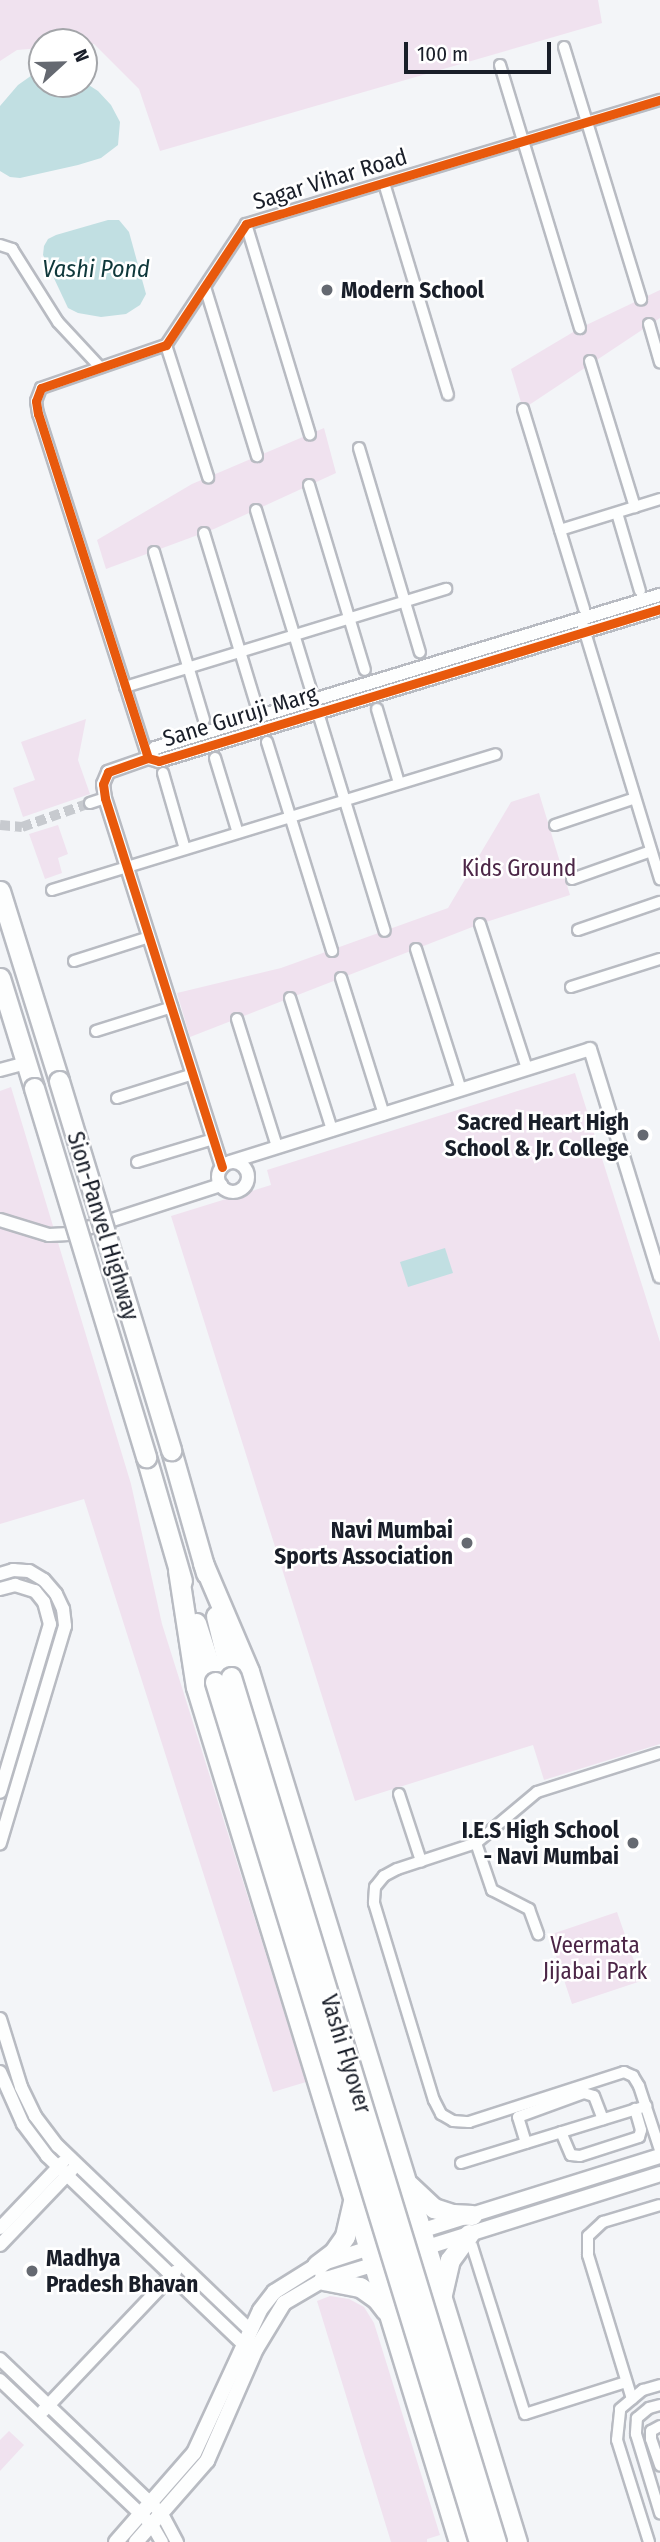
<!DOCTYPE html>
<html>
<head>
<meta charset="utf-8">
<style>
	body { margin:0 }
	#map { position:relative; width:660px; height:2542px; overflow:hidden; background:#f3f5f8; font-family:"Fira Sans Condensed",sans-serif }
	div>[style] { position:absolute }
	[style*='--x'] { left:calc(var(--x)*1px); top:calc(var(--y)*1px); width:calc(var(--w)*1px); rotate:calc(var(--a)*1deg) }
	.green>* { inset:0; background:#f0e2ef }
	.water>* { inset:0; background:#c1dfe2 }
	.minor-tunnel>* { height:10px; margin-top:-5px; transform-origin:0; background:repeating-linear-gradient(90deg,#c7cacf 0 10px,transparent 0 15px) }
	.roads { filter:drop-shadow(2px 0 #b8bbc2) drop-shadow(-2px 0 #b8bbc2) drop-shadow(0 2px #b8bbc2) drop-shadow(0 -2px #b8bbc2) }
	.minor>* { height:10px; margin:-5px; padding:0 5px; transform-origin:5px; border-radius:5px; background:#fdfefe }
	.tertiary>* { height:12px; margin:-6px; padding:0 6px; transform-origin:6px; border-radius:6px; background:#fdfefe }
	.tertiary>.ring { margin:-6px; padding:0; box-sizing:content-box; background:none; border:12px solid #fdfefe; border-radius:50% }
	.secondary>* { height:14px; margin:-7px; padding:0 7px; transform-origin:7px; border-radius:7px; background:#fdfefe }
	.motorway>* { height:19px; margin:-9.5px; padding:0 9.5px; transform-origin:9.5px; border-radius:9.5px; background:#fdfefe }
	.bridges { filter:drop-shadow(2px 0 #b8bbc2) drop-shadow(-2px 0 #b8bbc2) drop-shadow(0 2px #b8bbc2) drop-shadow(0 -2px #b8bbc2) }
	.motorway-bridge>* { height:19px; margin:-9.5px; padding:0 9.5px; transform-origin:9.5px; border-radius:9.5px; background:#fdfefe }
	.cycleway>* { height:9px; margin:-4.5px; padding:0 4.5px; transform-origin:4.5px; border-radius:4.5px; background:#e8590c }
	.dots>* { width:19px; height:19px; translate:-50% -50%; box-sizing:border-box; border:4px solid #fff; border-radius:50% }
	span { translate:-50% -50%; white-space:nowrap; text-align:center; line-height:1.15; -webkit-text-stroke:5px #fff; paint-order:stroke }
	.street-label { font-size:23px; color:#191e29 }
	.poi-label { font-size:23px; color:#191e29; font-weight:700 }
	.left { translate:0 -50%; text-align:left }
	.right { translate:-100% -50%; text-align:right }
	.park-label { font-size:23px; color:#4c2647 }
	.water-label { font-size:24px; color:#0f383b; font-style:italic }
	.north { position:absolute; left:28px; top:28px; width:70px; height:70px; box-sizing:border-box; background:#fff; border:2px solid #a3a5a9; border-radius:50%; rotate:68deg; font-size:19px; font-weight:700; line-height:28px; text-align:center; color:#191e29 }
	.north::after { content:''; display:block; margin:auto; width:24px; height:32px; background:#656971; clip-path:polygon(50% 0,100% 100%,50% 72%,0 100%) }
	.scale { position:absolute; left:404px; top:42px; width:147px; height:32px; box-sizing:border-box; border:4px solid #191e29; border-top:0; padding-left:9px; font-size:21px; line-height:24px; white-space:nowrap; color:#191e29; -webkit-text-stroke:5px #fff; paint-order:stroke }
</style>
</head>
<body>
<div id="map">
	<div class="green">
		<div style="clip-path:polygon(0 0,598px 0,602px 23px,160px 151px,139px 89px,94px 44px,42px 42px,42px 48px,17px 50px,0 61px)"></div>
		<div style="clip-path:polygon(660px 290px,660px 318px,523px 409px,511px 369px,580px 328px)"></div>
		<div style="clip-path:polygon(324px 428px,336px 473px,214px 529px,106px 569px,97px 540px,192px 484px)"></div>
		<div style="clip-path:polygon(86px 719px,78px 760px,90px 794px,23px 817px,13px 788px,35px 780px,21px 742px)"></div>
		<div style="clip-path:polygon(539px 793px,570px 895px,480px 924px,190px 1037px,177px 993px,281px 968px,448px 908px,511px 802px)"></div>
		<div style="clip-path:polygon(58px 825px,68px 854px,58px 858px,62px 873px,45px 879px,29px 834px)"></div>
		<div style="clip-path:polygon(575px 1073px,660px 1342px,660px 1744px,544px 1780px,533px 1745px,355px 1801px,171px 1216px,271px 1185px,267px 1170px)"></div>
		<div style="clip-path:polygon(11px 1087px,131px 1484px,162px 1624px,306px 2082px,273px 2092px,84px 1499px,0 1524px,0 1091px)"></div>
		<div style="clip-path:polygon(617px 1912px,641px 1981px,572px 2004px,549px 1935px)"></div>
		<div style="clip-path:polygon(330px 2296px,349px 2299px,364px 2307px,374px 2323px,440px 2535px,427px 2539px,427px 2542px,391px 2542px,317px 2301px)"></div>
		<div style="clip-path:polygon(9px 2431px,24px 2445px,0 2471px,0 2440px)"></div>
	</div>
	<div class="water">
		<div style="clip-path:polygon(42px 72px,42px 84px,84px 82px,98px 91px,111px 105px,120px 122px,118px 145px,101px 158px,78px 165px,20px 178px,10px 177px,0 171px,0 106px,18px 85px,35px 73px)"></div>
		<div style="clip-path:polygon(108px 220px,119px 220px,129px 232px,146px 294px,140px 305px,126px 314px,101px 317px,78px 313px,68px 308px,43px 255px,44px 246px,48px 239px,56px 235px)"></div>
		<div style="clip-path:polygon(445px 1248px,453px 1273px,408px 1287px,400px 1262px)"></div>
	</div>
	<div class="minor-tunnel">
		<div style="--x:0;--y:825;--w:22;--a:5"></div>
		<div style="--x:22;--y:827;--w:72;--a:-19.4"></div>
	</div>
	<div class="roads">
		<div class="minor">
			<div style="--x:564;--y:47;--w:264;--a:73"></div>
			<div style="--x:500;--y:65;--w:275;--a:73.1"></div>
			<div style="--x:384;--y:183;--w:221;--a:73.2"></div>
			<div style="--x:246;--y:224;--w:220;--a:73.1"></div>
			<div style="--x:0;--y:245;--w:13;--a:18"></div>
			<div style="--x:12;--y:249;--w:86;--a:57.8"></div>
			<div style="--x:58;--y:322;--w:62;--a:47"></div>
			<div style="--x:205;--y:287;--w:177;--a:72.9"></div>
			<div style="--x:649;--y:324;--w:40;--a:74"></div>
			<div style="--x:166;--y:345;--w:139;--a:72.3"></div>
			<div style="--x:590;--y:361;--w:153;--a:72.9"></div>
			<div style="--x:523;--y:409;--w:209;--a:73"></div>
			<div style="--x:359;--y:448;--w:213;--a:73.4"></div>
			<div style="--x:309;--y:485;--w:193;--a:73.2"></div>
			<div style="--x:256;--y:510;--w:440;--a:73"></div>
			<div style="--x:617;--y:513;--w:81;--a:73.6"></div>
			<div style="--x:560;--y:530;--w:105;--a:-17.2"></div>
			<div style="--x:204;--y:533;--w:179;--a:73.1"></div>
			<div style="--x:154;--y:552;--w:175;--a:73.4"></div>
			<div style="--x:581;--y:619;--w:272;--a:73.1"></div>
			<div style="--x:125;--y:687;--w:336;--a:-17"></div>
			<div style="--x:377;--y:709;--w:77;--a:73.4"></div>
			<div style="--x:267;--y:742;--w:219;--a:72.7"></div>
			<div style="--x:148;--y:758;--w:361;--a:-107.7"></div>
			<div style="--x:38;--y:414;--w:13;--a:-99"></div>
			<div style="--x:36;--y:401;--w:14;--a:-69"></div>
			<div style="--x:41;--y:388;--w:132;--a:-19"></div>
			<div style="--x:166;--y:345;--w:145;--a:-56.5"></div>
			<div style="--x:246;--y:224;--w:432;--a:-16.7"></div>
			<div style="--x:215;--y:758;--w:78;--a:73"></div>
			<div style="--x:163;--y:773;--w:79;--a:73.9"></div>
			<div style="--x:90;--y:803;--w:16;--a:-18"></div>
			<div style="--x:555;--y:825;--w:84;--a:-18.6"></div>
			<div style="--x:572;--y:879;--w:84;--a:-19.5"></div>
			<div style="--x:52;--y:890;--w:464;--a:-17"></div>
			<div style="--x:480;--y:924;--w:152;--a:72"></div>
			<div style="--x:578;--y:930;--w:87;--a:-18.9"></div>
			<div style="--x:416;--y:949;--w:148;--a:72.3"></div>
			<div style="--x:74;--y:961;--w:79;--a:-17.7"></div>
			<div style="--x:341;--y:978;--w:143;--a:72.5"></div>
			<div style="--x:571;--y:987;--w:93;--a:-17.5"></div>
			<div style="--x:290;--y:998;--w:139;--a:72.3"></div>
			<div style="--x:237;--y:1019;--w:134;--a:72.6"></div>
			<div style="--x:96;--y:1031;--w:80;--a:-17.5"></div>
			<div style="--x:117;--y:1098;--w:80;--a:-17.5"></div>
			<div style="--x:137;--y:1162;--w:79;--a:-16.8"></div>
			<div style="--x:660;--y:1753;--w:129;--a:162.4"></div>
			<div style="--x:537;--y:1792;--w:80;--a:140.1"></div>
			<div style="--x:476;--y:1843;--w:83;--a:161.8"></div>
			<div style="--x:397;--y:1869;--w:15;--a:152"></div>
			<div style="--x:384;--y:1876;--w:14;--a:129"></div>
			<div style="--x:375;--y:1887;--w:16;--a:94"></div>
			<div style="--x:374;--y:1903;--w:206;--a:73.1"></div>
			<div style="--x:434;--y:2100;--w:16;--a:63"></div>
			<div style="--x:441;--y:2114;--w:14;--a:30"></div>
			<div style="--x:453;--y:2121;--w:16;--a:4"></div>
			<div style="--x:469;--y:2122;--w:163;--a:-17.9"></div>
			<div style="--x:624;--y:2072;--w:10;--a:24"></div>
			<div style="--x:633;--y:2076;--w:12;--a:59"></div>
			<div style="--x:639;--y:2086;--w:67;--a:71.8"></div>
			<div style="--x:399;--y:1794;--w:71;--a:71.8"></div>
			<div style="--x:476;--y:1843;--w:50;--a:71.2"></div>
			<div style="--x:492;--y:1890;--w:42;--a:27.2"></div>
			<div style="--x:529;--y:1909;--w:27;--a:70"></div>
			<div style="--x:561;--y:2132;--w:25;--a:67"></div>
			<div style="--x:571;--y:2155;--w:9;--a:6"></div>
			<div style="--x:580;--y:2156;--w:62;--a:-17.9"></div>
			<div style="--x:639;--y:2137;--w:7;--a:-74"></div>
			<div style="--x:641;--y:2130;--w:22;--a:-106"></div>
			<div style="--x:526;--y:2143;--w:27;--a:-107"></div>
			<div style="--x:518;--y:2117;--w:70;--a:-20"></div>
			<div style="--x:584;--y:2093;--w:10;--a:17"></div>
			<div style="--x:594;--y:2096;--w:25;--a:69"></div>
			<div style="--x:461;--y:2163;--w:194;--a:-17.1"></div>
			<div style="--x:472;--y:2246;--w:176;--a:72.5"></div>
			<div style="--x:525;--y:2414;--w:106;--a:-17.6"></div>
			<div style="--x:632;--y:2399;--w:151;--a:-107"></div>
			<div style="--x:588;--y:2255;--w:19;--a:-90"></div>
			<div style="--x:588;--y:2236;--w:21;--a:-43"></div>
			<div style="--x:603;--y:2222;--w:59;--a:-16.6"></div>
			<div style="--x:660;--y:2405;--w:11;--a:165"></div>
			<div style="--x:649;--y:2408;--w:16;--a:140"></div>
			<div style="--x:637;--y:2418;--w:16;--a:94"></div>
			<div style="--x:636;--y:2434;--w:83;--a:73.1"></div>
			<div style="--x:660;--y:2426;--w:10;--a:151"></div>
			<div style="--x:651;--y:2431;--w:8;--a:90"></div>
			<div style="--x:651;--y:2439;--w:28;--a:71"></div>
			<div style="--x:649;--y:2542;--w:107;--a:-107.4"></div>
			<div style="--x:617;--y:2440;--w:31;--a:-84"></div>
			<div style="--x:620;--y:2409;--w:30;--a:-40"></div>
			<div style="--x:643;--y:2390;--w:18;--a:-16"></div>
		</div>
		<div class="tertiary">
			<div style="--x:148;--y:758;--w:12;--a:-55"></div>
			<div style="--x:155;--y:748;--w:528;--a:-16.86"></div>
			<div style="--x:0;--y:1070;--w:27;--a:-15"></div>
			<div style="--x:230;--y:1162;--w:377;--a:-17.4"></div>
			<div style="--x:590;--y:1049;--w:238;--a:72.9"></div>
			<div class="ring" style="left:218px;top:1162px;width:18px;height:18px"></div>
			<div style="--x:222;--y:1167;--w:387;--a:-107.6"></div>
			<div style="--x:105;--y:798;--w:14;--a:-98"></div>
			<div style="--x:103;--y:784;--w:13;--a:-67"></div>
			<div style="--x:108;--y:772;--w:42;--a:-19.3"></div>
			<div style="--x:148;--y:758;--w:11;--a:15"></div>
			<div style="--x:159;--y:761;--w:524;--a:-16.88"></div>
			<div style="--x:0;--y:1220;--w:51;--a:17"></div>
			<div style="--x:49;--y:1235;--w:20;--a:-3"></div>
			<div style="--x:69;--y:1234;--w:160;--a:-17.9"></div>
			<div style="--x:0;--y:1574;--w:14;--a:-17"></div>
			<div style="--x:13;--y:1570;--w:16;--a:4"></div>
			<div style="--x:29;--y:1571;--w:17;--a:31"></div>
			<div style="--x:44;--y:1580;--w:18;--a:49"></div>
			<div style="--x:56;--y:1594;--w:17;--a:65"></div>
			<div style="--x:63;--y:1609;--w:17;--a:83"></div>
			<div style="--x:65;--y:1626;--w:227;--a:106.7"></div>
			<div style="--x:0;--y:1589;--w:16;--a:-15"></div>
			<div style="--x:15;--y:1585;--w:21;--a:17"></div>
			<div style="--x:35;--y:1591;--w:14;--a:51"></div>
			<div style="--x:44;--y:1602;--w:23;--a:75"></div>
			<div style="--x:50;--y:1624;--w:175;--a:106.6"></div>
			<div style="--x:0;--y:2019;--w:71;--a:72.8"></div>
			<div style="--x:21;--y:2087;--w:32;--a:64"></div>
			<div style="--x:35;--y:2116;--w:38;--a:53"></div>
			<div style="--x:58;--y:2146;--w:267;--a:43.8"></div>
			<div style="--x:0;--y:2072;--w:57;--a:66.1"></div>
			<div style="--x:23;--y:2124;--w:40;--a:53"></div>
			<div style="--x:47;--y:2156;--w:273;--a:43.8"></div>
			<div style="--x:0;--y:2228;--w:91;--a:-46.3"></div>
			<div style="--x:0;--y:2245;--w:104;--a:-46.2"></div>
			<div style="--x:0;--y:2359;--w:224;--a:43.7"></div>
			<div style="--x:162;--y:2514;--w:32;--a:62"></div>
			<div style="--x:0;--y:2380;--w:210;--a:43.6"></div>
			<div style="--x:152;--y:2525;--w:20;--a:60"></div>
			<div style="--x:43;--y:2411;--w:192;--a:-46.5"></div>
		</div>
		<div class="secondary">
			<div style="--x:414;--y:2233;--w:258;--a:-17.4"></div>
			<div style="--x:418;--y:2250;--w:254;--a:-17.4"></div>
			<div style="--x:116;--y:2542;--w:118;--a:-48.8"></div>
			<div style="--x:194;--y:2453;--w:157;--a:-65.2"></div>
			<div style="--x:260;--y:2310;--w:23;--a:-52"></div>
			<div style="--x:274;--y:2292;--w:51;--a:-32.1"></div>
			<div style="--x:317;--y:2265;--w:61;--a:-18.1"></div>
			<div style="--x:136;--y:2542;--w:108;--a:-48.8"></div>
			<div style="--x:207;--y:2461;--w:122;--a:-66.4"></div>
			<div style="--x:256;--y:2349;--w:54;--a:-58.7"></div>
			<div style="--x:284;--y:2303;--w:45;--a:-30.5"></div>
			<div style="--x:323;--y:2280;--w:62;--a:-17"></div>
		</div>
		<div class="motorway">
			<div style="--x:0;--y:891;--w:199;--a:72.7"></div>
			<div style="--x:0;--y:978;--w:115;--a:72.8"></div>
			<div style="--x:171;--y:1450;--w:128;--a:74.1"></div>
			<div style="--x:146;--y:1457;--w:129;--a:73.8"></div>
			<div style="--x:203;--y:1563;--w:117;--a:66.9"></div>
			<div style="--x:249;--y:1671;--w:911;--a:72.9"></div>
			<div style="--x:178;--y:1570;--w:118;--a:81.3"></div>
			<div style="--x:196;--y:1687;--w:895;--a:72.9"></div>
			<div style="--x:216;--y:1616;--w:63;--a:76.2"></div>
			<div style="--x:196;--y:1623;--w:62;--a:72.1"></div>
			<div style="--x:409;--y:2185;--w:34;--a:43"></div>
			<div style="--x:434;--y:2208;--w:20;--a:18"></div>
			<div style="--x:453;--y:2214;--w:19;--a:3"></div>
			<div style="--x:317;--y:2265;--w:21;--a:-37"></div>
			<div style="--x:334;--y:2252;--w:19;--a:-55"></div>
			<div style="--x:345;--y:2236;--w:35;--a:-77"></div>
			<div style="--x:323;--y:2280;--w:38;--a:11"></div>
			<div style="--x:360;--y:2287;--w:19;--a:35"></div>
			<div style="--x:376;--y:2298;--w:16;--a:52"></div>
			<div style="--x:442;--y:2294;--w:35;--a:-77"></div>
			<div style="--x:450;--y:2260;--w:32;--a:-54"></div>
		</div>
	</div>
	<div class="bridges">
		<div class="motorway-bridge">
			<div style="--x:59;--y:1081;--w:386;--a:73.1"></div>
			<div style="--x:34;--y:1088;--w:386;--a:73.1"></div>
			<div style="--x:231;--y:1677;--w:905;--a:72.97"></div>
			<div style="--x:215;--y:1682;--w:900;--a:72.93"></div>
		</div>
	</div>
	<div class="cycleway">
		<div style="--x:148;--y:758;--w:361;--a:-107.7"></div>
		<div style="--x:38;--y:414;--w:13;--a:-99"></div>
		<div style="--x:36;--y:401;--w:14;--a:-69"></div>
		<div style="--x:41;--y:388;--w:132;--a:-19"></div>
		<div style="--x:166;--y:345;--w:145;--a:-56.5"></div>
		<div style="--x:246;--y:224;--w:432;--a:-16.7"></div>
		<div style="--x:222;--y:1167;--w:387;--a:-107.6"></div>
		<div style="--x:105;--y:798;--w:14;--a:-98"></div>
		<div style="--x:103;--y:784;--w:13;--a:-67"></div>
		<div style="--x:108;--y:772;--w:42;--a:-19.3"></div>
		<div style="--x:148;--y:758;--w:11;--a:15"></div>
		<div style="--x:159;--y:761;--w:524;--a:-16.88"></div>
	</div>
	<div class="dots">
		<div style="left:327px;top:290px;background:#656971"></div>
		<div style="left:643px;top:1135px;background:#656971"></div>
		<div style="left:467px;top:1543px;background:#656971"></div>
		<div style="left:633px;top:1843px;background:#656971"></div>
		<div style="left:32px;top:2271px;background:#656971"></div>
	</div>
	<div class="street-label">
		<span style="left:330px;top:179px;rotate:-17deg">Sagar Vihar Road</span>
		<span style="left:240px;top:716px;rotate:-17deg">Sane Guruji Marg</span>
		<span style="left:103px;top:1226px;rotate:73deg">Sion-Panvel Highway</span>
		<span style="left:346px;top:2054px;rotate:73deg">Vashi Flyover</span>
	</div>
	<div class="poi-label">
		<span class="left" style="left:341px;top:290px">Modern School</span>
		<span class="right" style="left:629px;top:1135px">Sacred Heart High<br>School &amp; Jr. College</span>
		<span class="right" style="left:453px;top:1543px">Navi Mumbai<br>Sports Association</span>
		<span class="right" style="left:619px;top:1843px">I.E.S High School<br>- Navi Mumbai</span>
		<span class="left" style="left:46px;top:2271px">Madhya<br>Pradesh Bhavan</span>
	</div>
	<div class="park-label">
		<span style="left:519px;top:868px">Kids Ground</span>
		<span style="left:595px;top:1958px">Veermata<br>Jijabai Park</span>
	</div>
	<div class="water-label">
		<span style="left:96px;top:270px">Vashi Pond</span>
	</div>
	<div class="north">N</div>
	<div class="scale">100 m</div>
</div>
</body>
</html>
